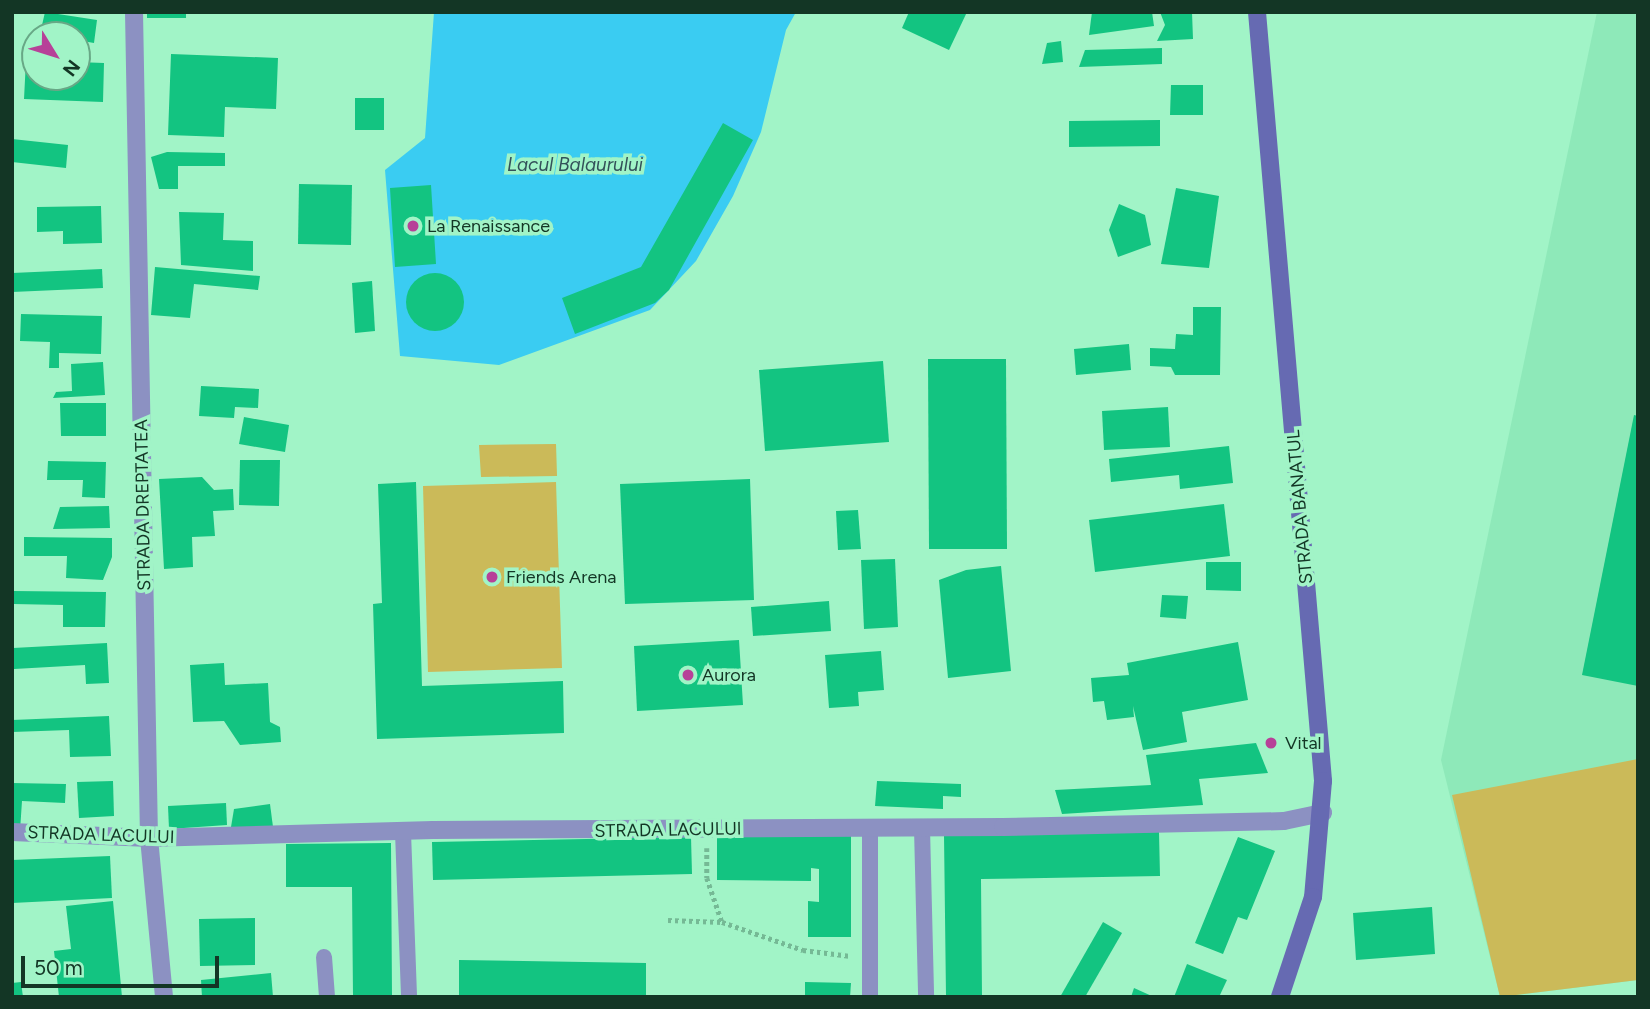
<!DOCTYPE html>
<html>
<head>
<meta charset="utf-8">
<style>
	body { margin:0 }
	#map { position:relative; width:1650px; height:1009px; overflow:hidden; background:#a1f4c7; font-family:Figtree,sans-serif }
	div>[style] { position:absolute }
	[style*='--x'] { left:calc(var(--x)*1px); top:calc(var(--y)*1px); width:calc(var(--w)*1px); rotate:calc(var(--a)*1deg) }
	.built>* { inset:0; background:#8ee9b9 }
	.green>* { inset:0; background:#cbba59 }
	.water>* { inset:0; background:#3accf2 }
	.building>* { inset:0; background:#13c481 }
	.round { border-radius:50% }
	.path>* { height:4.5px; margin-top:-2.25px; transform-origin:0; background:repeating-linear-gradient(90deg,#75b995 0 3.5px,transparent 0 7px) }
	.service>* { height:16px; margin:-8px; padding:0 8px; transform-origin:8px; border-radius:8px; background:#8c91c2 }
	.minor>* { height:18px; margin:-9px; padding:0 9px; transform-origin:9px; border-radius:9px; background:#8c91c2 }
	.secondary>* { height:18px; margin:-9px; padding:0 9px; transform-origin:9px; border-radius:9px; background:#666ab2 }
	.dots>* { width:19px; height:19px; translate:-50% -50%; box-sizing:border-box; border:4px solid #a1f4c7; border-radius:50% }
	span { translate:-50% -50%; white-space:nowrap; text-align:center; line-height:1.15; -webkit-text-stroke:7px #a1f4c7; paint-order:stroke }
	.poi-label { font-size:18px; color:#133625 }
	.left { translate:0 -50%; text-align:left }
	.street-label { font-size:18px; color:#133625 }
	.water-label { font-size:19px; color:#33515a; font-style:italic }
	.frame { position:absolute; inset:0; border:14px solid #133625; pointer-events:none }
	.north { position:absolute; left:21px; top:21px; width:70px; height:70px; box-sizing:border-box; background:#a1f4c7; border:2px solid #68a886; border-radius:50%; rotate:128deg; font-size:19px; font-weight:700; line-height:28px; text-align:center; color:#133625 }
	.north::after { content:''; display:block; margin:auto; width:24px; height:32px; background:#b74198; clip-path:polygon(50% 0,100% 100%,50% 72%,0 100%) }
	.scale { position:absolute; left:21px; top:956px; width:198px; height:32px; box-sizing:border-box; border:4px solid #133625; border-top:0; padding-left:9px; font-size:21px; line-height:24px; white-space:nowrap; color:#133625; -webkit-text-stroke:5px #a1f4c7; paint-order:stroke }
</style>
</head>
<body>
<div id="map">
	<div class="built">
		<div style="clip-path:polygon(1597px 12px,1638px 12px,1638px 980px,1500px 997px,1441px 760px)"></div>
	</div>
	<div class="green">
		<div style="clip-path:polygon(556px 444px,557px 476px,481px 477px,479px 445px)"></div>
		<div style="clip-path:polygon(556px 482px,562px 668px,428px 672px,423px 486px)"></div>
		<div style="clip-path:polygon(1638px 759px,1638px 980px,1500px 997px,1452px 795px)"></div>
	</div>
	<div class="water">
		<div style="clip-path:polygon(434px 12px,796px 12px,786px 30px,761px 132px,733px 196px,696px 261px,650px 310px,499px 365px,400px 356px,385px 170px,425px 138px)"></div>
	</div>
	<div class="building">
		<div style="clip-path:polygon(45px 12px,97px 20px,94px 43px,77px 40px,77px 35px,40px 34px)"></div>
		<div style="clip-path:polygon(147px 12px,186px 12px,186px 18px,147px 18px)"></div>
		<div style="clip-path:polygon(909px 12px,967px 12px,949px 50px,902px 28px)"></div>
		<div style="clip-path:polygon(1092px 12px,1152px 12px,1154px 26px,1089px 35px)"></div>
		<div style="clip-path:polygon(1160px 12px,1192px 12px,1193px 39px,1157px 41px,1165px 25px)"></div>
		<div style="clip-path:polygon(1061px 41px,1063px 62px,1042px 64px,1047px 43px)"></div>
		<div style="clip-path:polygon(1162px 48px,1162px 64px,1079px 67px,1085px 50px)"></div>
		<div style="clip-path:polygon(171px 54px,278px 58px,276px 109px,225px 107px,224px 137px,168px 135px)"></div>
		<div style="clip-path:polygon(26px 60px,35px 60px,35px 77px,77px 77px,77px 62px,104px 63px,103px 102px,24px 99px)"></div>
		<div style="clip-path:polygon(1171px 85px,1203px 85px,1203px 115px,1170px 115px)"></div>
		<div style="clip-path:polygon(355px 98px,384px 98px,384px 130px,355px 130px)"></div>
		<div style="clip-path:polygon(1160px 120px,1160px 146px,1069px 147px,1069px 121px)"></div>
		<div style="clip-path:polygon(723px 123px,753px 140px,669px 290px,655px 303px,575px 334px,562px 298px,641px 267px)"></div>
		<div style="clip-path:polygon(12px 139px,68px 145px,66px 168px,12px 162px)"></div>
		<div style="clip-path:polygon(167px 152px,225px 153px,225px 166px,178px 166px,178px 189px,159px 189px,151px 157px)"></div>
		<div style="clip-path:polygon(299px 184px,352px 185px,351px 245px,298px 244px)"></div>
		<div style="clip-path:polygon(431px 185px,436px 264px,395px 267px,390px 188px)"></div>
		<div style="clip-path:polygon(1176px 188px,1219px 196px,1209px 268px,1161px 264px)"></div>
		<div style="clip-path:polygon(1119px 204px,1145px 215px,1151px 245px,1118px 257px,1109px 230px)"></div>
		<div style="clip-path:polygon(101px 206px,102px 243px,63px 244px,63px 231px,37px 232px,37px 207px)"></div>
		<div style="clip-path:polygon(179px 212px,224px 213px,223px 240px,253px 241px,253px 271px,181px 265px)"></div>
		<div style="clip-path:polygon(155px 267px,260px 276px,258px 290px,194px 284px,190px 318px,151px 315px)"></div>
		<div style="clip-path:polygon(102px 269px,103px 288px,12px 292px,12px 273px)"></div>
		<div class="round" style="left:406px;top:273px;width:58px;height:58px"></div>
		<div style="clip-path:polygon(372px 281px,375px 331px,355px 333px,352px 283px)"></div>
		<div style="clip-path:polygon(1193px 307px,1221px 307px,1220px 375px,1175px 375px,1171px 367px,1150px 366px,1150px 348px,1175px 349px,1176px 334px,1193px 335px)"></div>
		<div style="clip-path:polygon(21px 314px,102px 316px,101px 354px,59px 353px,59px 368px,49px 368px,50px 342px,20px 341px)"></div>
		<div style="clip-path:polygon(1129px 344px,1131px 370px,1076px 375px,1074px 349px)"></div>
		<div style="clip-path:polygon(928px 359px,1006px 359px,1007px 549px,929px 549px)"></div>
		<div style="clip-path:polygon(883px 361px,889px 442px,765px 451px,759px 370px)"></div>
		<div style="clip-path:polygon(103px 362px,105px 395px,53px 398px,56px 392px,72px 391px,71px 364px)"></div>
		<div style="clip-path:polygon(201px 386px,259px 389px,258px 408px,235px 407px,234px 418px,199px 416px)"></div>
		<div style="clip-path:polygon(60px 403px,106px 403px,106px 436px,61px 436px)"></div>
		<div style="clip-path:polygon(1168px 407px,1170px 447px,1104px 450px,1102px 411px)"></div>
		<div style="clip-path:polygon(1634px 415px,1638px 416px,1638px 686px,1582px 675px)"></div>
		<div style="clip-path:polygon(244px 417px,289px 425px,285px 452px,239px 444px)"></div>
		<div style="clip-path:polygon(1229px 446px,1233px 483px,1180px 489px,1179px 475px,1111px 482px,1109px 459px)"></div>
		<div style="clip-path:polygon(240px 460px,280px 460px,279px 506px,239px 505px)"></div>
		<div style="clip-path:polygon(48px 461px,106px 462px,105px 498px,82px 497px,83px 480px,47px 480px)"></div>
		<div style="clip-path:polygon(202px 477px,214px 490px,233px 489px,234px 510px,213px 511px,215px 536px,192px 537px,193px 567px,164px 569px,159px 479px)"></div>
		<div style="clip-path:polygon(750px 479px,754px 600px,625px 604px,620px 484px)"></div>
		<div style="clip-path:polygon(416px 482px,422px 686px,563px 681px,564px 733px,377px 739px,373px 604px,382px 603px,378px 484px)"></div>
		<div style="clip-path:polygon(1224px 504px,1230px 556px,1095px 572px,1089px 520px)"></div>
		<div style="clip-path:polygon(109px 506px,110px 528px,53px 529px,60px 507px)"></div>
		<div style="clip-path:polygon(858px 510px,861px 549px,838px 550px,836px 511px)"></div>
		<div style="clip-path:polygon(24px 537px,112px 538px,112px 557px,103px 580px,66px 578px,67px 556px,24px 556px)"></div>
		<div style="clip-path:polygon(895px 559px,898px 627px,864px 629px,861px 560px)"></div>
		<div style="clip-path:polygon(1206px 562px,1241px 562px,1241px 591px,1206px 590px)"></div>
		<div style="clip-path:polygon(1001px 566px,1011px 671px,948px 678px,939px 580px,966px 570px)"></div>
		<div style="clip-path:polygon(13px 591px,106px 592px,105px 627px,63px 627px,63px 605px,13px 604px)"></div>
		<div style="clip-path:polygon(1162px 595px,1188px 596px,1186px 619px,1160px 617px)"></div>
		<div style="clip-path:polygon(829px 601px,831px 631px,753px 636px,751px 607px)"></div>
		<div style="clip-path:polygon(739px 640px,743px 705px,637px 711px,634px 646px)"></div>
		<div style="clip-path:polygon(1238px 642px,1248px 700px,1182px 712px,1187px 742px,1143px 750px,1133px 706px,1134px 717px,1107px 720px,1104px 701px,1093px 702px,1091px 678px,1129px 675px,1127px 663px)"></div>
		<div style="clip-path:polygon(107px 643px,109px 683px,86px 684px,85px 665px,14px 669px,13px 648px)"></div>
		<div style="clip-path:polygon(881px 651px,884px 690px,858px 692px,859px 706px,829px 708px,825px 655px)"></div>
		<div style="clip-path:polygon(224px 663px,225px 685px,268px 683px,270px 722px,280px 727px,281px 742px,240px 745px,224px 721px,193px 722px,190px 665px)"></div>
		<div style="clip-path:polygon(109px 716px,111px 756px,70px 757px,69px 730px,12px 732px,12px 720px)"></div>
		<div style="clip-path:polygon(1256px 743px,1268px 773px,1199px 779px,1203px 805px,1062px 814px,1055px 790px,1151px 785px,1146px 755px)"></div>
		<div style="clip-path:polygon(113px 781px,114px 816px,79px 818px,77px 782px)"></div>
		<div style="clip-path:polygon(877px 781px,961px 784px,961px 797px,943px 796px,943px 809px,875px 806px)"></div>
		<div style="clip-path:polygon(12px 783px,66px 784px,65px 803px,22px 801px,20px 831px,12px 830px)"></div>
		<div style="clip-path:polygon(226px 803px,227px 825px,169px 829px,168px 806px)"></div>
		<div style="clip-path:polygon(270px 804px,273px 827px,230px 833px,234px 809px)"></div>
		<div style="clip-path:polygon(717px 832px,851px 833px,851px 937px,808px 937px,808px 901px,819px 902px,819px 869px,811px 868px,811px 881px,717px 880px)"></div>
		<div style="clip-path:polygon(1159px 832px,1160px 876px,981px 879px,982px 997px,946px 997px,944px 835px)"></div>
		<div style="clip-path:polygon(691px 837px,692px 874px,433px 880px,432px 842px)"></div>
		<div style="clip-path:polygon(1238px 837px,1275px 851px,1247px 920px,1238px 917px,1223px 954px,1195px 943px)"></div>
		<div style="clip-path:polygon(391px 843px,392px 997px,353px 997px,352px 887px,286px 887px,286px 844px)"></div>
		<div style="clip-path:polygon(110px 856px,112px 898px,12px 903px,12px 860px)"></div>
		<div style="clip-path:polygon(113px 901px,122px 997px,59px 997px,54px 951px,71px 949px,66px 906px)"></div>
		<div style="clip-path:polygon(1432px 907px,1435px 954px,1356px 960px,1353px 913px)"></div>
		<div style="clip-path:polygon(255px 918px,255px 965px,200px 966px,199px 919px)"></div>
		<div style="clip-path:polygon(1103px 922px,1122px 933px,1085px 997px,1060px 997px)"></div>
		<div style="clip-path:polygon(459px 960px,646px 963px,646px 997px,459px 997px)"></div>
		<div style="clip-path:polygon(1187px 964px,1227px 980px,1219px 997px,1174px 997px)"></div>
		<div style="clip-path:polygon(271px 973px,273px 997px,202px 997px,201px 980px)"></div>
		<div style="clip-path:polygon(21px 982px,23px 997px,12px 997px,12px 983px)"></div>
		<div style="clip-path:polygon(805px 982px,851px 983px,850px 997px,805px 997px)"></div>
		<div style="clip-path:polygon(1134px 988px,1154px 997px,1131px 997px)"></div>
	</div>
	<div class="path">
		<div style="--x:707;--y:848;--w:30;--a:90"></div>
		<div style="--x:707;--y:878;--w:46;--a:71.2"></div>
		<div style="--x:668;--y:920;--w:54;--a:2.1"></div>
		<div style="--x:722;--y:922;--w:86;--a:19.1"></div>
		<div style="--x:803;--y:950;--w:48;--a:7.1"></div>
	</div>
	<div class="service">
		<div style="--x:922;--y:828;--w:169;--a:88.6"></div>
		<div style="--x:403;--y:832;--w:165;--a:87.9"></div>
		<div style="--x:324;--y:957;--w:40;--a:85.7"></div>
		<div style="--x:870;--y:997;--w:168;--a:-90"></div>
	</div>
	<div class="minor">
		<div style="--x:134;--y:12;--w:826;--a:88.96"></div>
		<div style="--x:149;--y:838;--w:160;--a:84.6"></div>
		<div style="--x:12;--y:832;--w:137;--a:2.5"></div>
		<div style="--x:149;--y:838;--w:284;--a:-1.6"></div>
		<div style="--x:433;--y:830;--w:570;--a:-0.3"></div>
		<div style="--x:1003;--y:827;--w:281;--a:-1.2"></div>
		<div style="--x:1284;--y:821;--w:40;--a:-12"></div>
	</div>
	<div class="secondary">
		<div style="--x:1257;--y:12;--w:772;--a:85.09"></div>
		<div style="--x:1323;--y:781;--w:116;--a:94.9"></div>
		<div style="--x:1313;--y:897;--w:105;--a:108.3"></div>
	</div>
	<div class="dots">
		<div style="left:413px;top:226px;background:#b74198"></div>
		<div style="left:492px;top:577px;background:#b74198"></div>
		<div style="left:688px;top:675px;background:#b74198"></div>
		<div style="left:1271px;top:743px;background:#b74198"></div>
	</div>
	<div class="poi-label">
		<span class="left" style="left:427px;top:226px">La Renaissance</span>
		<span class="left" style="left:506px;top:577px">Friends Arena</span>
		<span class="left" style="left:702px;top:675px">Aurora</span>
		<span class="left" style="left:1285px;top:743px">Vital</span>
	</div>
	<div class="street-label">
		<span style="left:143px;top:505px;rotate:-91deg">STRADA DREPTATEA</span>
		<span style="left:1300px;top:507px;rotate:-95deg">STRADA BANATUL</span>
		<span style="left:668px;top:830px;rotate:-1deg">STRADA LACULUI</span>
		<span style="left:101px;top:835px;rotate:2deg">STRADA LACULUI</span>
	</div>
	<div class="water-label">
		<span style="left:575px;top:165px">Lacul Balaurului</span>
	</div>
	<div class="frame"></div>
	<div class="north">N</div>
	<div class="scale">50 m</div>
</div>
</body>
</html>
